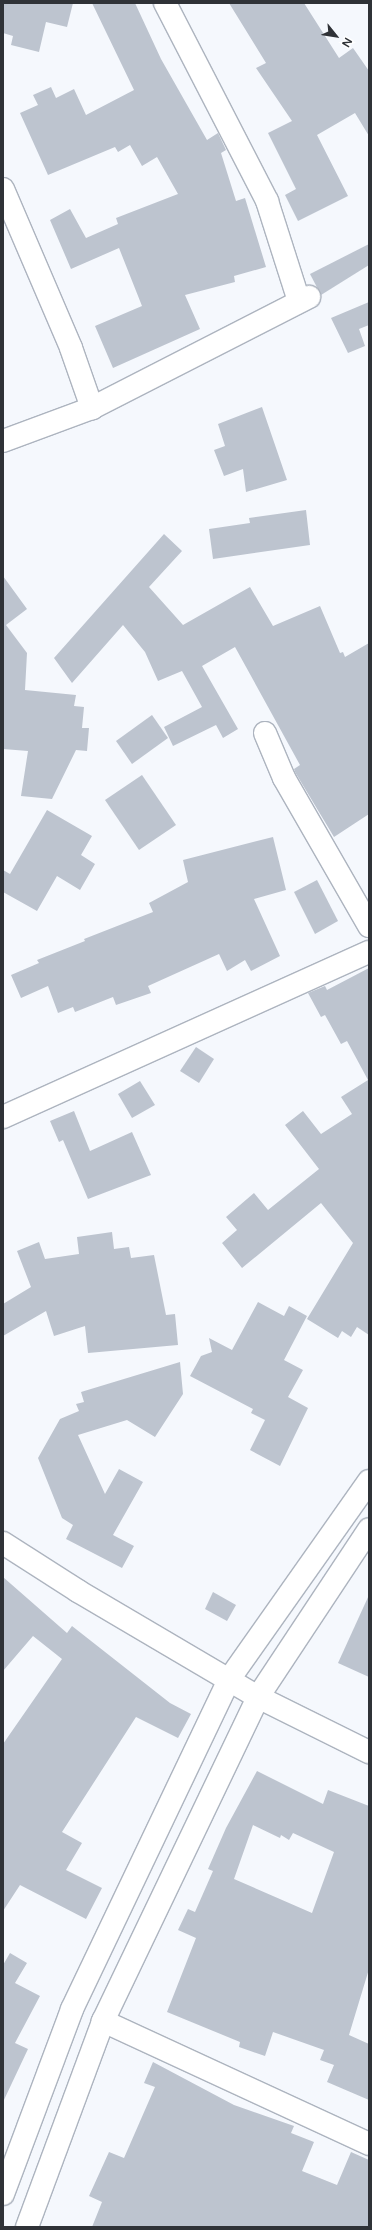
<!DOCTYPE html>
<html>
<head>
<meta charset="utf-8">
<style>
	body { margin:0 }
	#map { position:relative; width:372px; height:2230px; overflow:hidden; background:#f5f8fd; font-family:"Varela Round",sans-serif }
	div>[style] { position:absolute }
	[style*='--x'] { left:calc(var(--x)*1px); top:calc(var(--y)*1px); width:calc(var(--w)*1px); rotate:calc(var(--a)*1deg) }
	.building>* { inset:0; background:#bdc4cf }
	.roads { filter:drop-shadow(1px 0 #adb4bf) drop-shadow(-1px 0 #adb4bf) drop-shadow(0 1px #adb4bf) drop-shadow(0 -1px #adb4bf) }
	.minor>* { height:22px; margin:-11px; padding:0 11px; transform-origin:11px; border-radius:11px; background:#fff }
	.tertiary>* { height:22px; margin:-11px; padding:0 11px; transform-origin:11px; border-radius:11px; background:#fff }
	.secondary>* { height:22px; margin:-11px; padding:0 11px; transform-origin:11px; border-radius:11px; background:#fff }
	span { translate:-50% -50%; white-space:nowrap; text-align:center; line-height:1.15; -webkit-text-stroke:3px #fff; paint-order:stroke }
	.frame { position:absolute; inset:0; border:4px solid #2f3237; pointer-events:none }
	.north { position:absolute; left:316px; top:16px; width:40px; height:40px; -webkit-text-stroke:3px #fff; paint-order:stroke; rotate:120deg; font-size:11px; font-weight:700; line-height:16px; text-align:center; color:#2f3237 }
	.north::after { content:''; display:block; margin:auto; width:14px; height:18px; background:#2f3237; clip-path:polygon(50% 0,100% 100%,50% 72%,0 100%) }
</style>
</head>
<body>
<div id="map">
	<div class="building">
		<div style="clip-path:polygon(3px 3px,73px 3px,67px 27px,46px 22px,39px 52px,11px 45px,13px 36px,3px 33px)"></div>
		<div style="clip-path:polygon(92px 3px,135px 3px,161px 59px,207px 140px,218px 133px,226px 150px,221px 153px,236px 201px,245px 198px,266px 267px,234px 276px,235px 282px,185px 295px,200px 329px,113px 368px,95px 326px,142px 306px,119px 248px,71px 269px,50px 220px,70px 209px,86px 238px,118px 224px,116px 218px,178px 194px,157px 157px,142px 166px,130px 145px,118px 152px,115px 147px,48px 175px,20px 113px,38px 105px,33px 95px,51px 87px,56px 98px,74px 89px,86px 115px,134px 90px)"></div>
		<div style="clip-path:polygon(229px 3px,304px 3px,339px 58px,353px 48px,369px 71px,369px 136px,355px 113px,317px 135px,348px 196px,298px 221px,285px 195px,296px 189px,268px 133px,292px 121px,256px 68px,266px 63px)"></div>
		<div style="clip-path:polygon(369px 244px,369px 265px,321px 295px,310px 274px)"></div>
		<div style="clip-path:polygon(369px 302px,369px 325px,359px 329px,365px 346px,348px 353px,331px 318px)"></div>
		<div style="clip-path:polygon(262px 407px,287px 480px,246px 492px,243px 469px,224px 476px,214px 450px,225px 446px,218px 424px)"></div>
		<div style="clip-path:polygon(306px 510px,310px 545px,213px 559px,209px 529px,250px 523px,249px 518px)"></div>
		<div style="clip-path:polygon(164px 534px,182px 551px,149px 587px,183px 625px,250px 587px,273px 626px,320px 606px,340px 653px,343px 652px,345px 657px,369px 643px,369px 814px,334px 837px,295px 772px,294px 769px,300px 765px,235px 647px,202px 666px,238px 729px,223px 738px,216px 725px,173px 746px,164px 727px,202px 707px,182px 671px,158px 681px,145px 652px,123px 625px,72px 683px,54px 658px)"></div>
		<div style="clip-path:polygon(3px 576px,27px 609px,6px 625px,27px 653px,25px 690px,76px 695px,74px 706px,84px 707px,82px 728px,89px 728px,87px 751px,76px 750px,52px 799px,21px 796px,28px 751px,3px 749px)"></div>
		<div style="clip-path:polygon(152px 715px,168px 738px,132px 764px,116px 741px)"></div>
		<div style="clip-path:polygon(142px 775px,176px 825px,139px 850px,105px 800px)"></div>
		<div style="clip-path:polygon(47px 810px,92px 836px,81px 855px,95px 864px,80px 890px,57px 876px,37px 911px,3px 892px,3px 870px,10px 874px)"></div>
		<div style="clip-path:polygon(273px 837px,286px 890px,254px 899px,280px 956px,251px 971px,245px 960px,227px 971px,219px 954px,148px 986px,151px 993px,116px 1005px,113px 997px,75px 1012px,73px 1007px,58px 1013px,48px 986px,21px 998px,11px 975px,39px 963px,37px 960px,85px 941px,84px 939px,153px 912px,149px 903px,188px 882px,183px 860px)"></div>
		<div style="clip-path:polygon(317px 880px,338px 921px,315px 934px,294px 892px)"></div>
		<div style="clip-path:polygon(369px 968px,369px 1335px,357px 1327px,351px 1337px,342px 1331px,338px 1338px,307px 1319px,353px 1243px,321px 1203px,242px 1268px,222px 1243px,237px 1230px,226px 1217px,254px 1193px,268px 1210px,319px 1169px,285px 1125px,303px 1111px,321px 1134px,352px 1114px,341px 1097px,368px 1080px,347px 1041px,341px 1044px,325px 1015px,321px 1017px,308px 993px,325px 986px,327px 990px)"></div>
		<div style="clip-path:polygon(196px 1047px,214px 1059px,199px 1083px,180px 1071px)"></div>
		<div style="clip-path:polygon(140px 1081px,155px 1105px,132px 1118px,118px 1094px)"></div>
		<div style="clip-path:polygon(74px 1111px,90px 1151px,132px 1132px,151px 1175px,88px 1199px,63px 1140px,59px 1142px,50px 1121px)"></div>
		<div style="clip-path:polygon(112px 1232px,114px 1249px,129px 1247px,131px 1258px,154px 1255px,166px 1315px,175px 1314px,178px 1345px,88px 1353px,85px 1326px,54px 1336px,46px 1311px,3px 1336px,3px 1304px,31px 1287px,17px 1251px,39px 1242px,45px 1259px,79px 1254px,77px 1237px)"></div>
		<div style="clip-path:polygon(258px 1302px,284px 1316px,289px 1306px,307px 1316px,284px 1360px,303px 1370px,288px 1397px,308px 1408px,280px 1466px,250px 1450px,265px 1420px,251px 1413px,253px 1409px,190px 1376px,201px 1356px,212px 1352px,209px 1338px,232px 1350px)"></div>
		<div style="clip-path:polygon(180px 1362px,183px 1394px,155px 1437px,127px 1420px,78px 1435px,105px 1494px,119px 1469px,143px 1482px,113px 1535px,134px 1546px,122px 1568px,66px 1539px,73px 1525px,62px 1518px,38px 1458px,60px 1419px,79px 1411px,76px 1404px,84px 1402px,81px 1392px)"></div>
		<div style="clip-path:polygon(3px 1577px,67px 1633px,72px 1626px,170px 1703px,191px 1714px,178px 1738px,136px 1717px,62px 1832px,82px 1843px,66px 1870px,102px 1888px,86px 1919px,20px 1885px,3px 1911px,3px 1744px,62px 1659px,33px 1636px,3px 1671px)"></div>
		<div style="clip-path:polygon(213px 1592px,236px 1605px,227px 1621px,205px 1609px)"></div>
		<div style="clip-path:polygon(369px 1595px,369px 1677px,338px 1663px)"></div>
		<div style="clip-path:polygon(evenodd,257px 1771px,323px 1804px,328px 1790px,369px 1806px,369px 1969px,349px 2035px,369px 2044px,369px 2100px,327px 2082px,334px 2065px,320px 2060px,324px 2050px,273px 2032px,265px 2056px,239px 2047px,240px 2042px,167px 2012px,196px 1938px,178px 1930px,188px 1909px,195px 1912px,213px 1871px,208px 1869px,226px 1828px,257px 1771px,253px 1825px,280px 1838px,281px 1835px,289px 1840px,293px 1833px,334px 1852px,312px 1913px,234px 1879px,253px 1825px)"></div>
		<div style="clip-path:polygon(10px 1953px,27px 1963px,15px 1983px,40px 1996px,15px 2043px,28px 2049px,3px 2102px,3px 1965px)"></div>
		<div style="clip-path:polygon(153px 2062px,234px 2105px,294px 2126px,291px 2133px,314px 2142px,302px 2171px,337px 2185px,351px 2152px,369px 2160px,369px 2227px,92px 2227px,102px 2202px,89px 2196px,109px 2152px,124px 2158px,155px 2087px,144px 2083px)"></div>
	</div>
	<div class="roads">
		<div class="minor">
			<div style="--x:165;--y:3;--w:223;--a:62.7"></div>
			<div style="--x:267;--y:201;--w:105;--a:72.3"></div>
			<div style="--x:3;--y:189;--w:173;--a:66.8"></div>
			<div style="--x:71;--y:348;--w:64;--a:70.7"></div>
			<div style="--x:3;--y:441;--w:95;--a:-20.3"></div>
			<div style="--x:92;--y:408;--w:244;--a:-27.1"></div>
			<div style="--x:265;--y:733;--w:49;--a:67.1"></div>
			<div style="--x:284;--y:778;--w:171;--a:60.1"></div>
			<div style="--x:3;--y:1117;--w:401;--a:-24.3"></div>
			<div style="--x:103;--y:2021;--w:293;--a:24.8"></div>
		</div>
		<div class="tertiary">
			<div style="--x:3;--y:1543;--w:89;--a:32.6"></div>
			<div style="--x:78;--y:1591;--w:209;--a:30.5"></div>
		</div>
		<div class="secondary">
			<div style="--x:258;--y:1697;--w:124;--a:26.4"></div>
			<div style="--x:3;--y:2194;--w:197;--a:-69.5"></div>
			<div style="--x:72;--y:2009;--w:367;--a:-64.5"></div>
			<div style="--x:230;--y:1678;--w:241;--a:-54.8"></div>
			<div style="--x:27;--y:2227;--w:220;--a:-69.7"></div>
			<div style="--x:103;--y:2021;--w:359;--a:-64.4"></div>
			<div style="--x:258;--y:1697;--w:201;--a:-56.5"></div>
		</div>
	</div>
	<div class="frame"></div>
	<div class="north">N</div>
</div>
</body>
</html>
